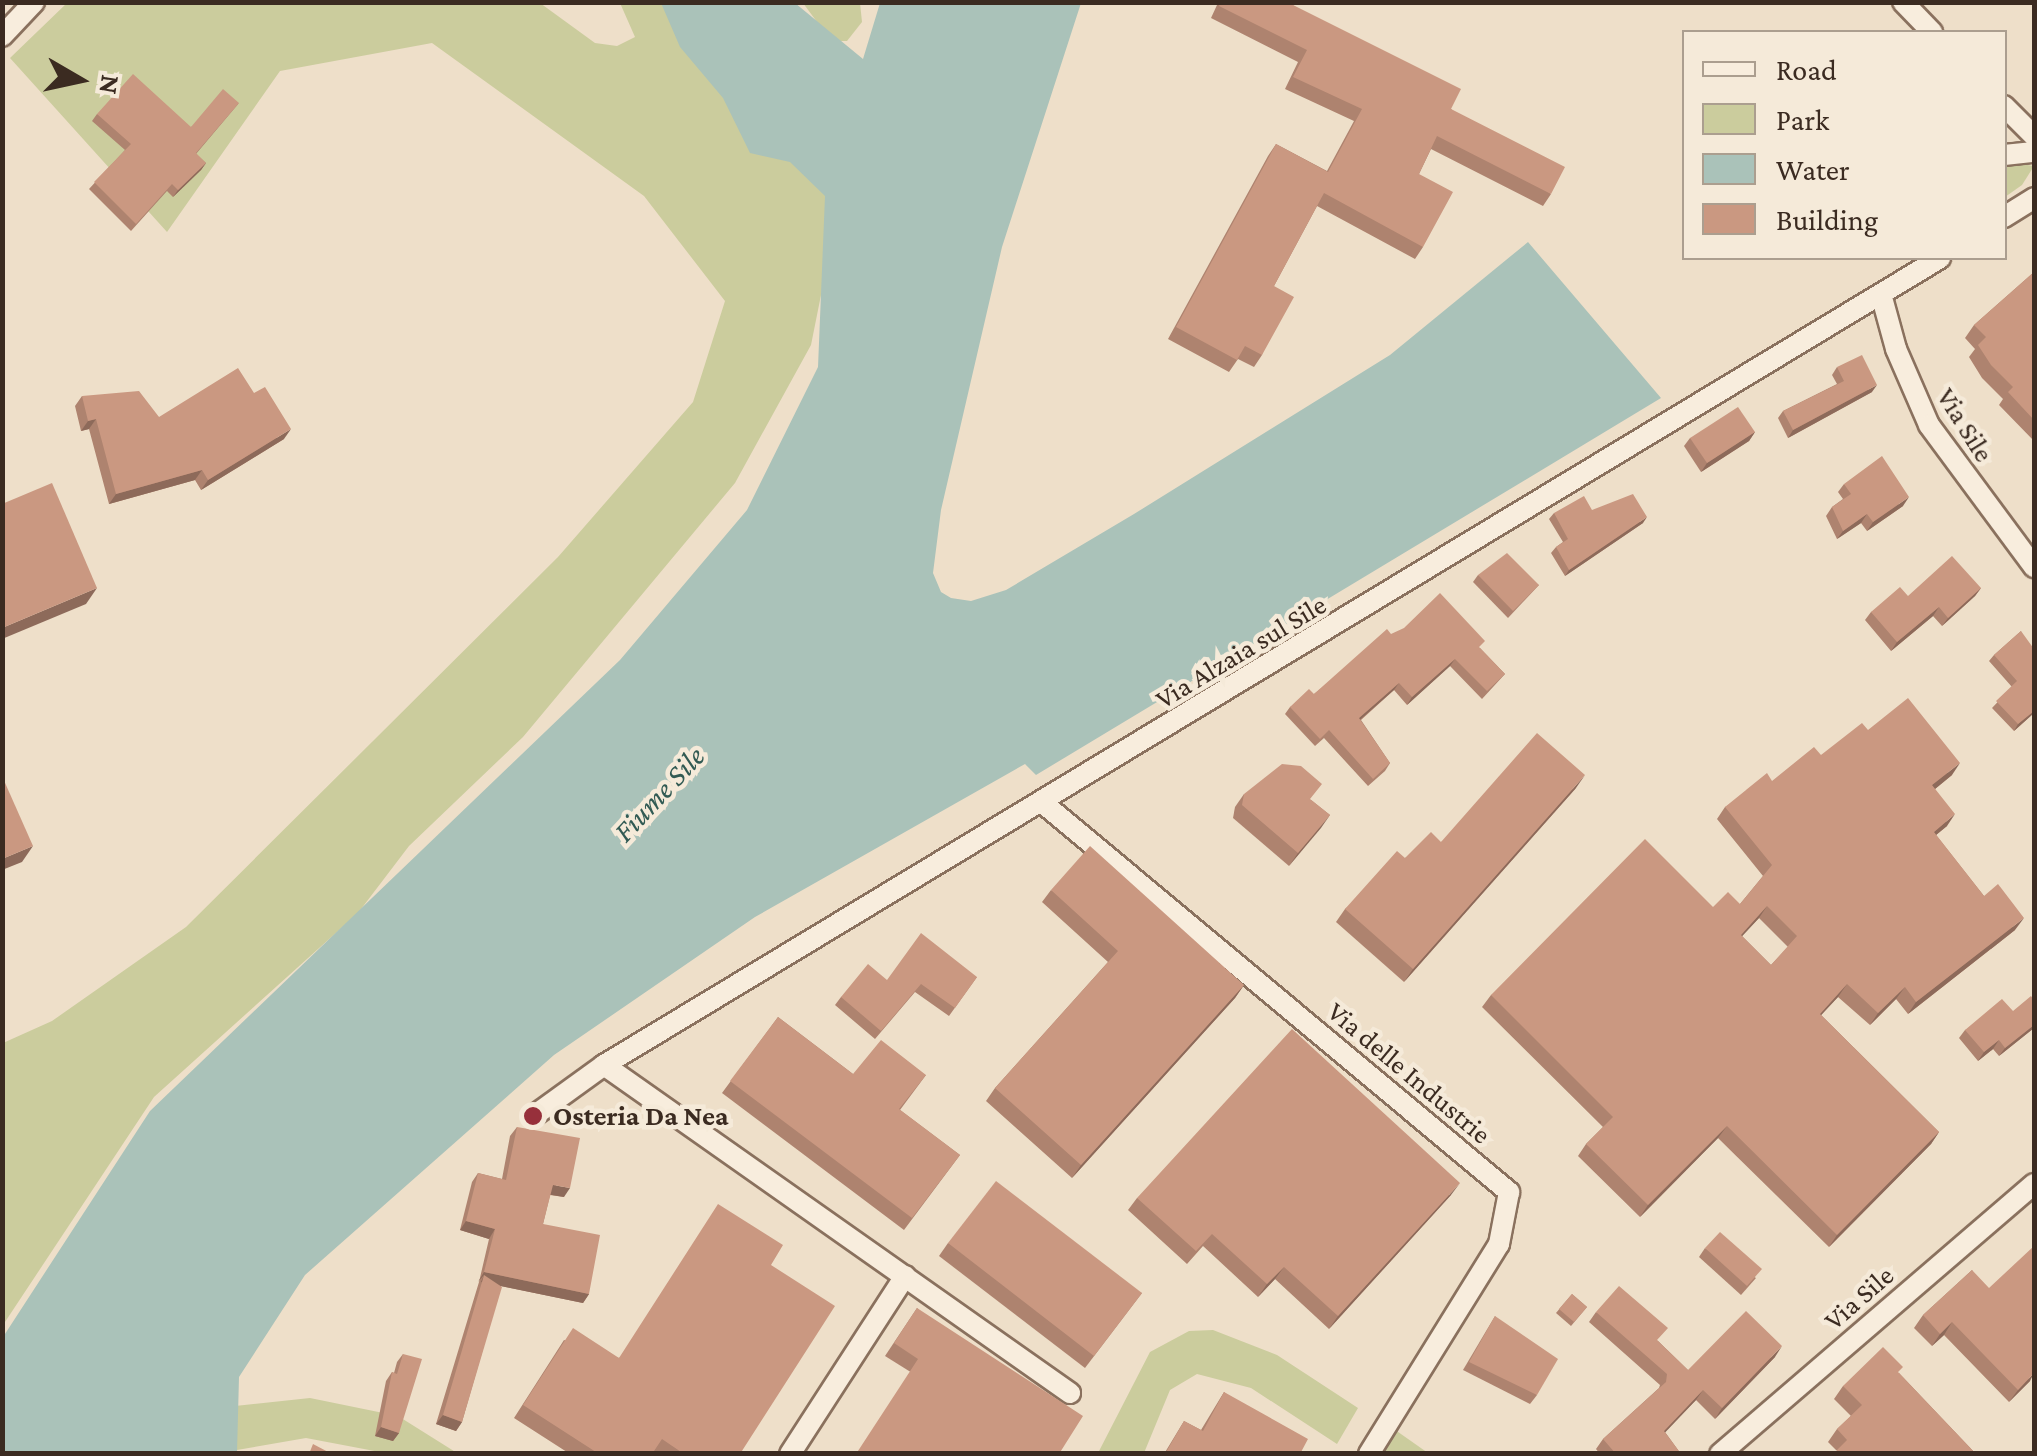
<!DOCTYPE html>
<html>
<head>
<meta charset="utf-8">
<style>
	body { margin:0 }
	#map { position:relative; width:2037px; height:1456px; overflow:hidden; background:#eedfc9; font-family:"Crimson Pro",serif }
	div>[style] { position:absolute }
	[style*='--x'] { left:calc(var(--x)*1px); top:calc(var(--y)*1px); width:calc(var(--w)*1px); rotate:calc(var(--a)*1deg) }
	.green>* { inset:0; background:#cbcc9d }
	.water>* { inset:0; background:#aac2b9 }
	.roads { filter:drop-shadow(2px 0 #8a715e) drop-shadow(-2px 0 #8a715e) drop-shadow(0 2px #8a715e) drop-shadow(0 -2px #8a715e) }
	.street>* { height:20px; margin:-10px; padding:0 10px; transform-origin:10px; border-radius:10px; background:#f8eddd }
	.wall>* { inset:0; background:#ae836f }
	.shaded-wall>* { inset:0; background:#8d6a5a }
	.building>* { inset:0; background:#ca9881 }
	.dots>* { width:28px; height:28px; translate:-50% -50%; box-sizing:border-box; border:5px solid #f5ead9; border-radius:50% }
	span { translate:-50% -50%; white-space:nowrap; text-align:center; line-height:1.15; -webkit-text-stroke:9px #f5ead9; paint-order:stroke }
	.street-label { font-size:28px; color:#3b2b21 }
	.poi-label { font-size:28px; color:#3b2b21; font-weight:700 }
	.left { translate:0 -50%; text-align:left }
	.water-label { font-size:30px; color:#315a53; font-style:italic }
	.frame { position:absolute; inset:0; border:5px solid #3b2b21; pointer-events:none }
	.legend { position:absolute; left:1682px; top:30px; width:325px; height:230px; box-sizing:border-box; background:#f5ead9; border:2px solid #ab9e8f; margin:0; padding:12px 18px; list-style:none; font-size:30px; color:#3b2b21 }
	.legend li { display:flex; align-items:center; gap:20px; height:50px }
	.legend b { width:50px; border:2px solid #ab9e8f }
	.north { position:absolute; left:30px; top:30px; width:100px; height:100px; -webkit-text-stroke:8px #f5ead9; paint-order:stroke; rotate:99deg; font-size:28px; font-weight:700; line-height:40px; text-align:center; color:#3b2b21 }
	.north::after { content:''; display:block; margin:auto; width:35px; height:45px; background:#3b2b21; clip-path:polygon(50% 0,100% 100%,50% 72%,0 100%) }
</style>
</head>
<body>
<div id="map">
	<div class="green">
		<div style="clip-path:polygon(67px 3px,540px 3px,595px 43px,617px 46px,635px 37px,620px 3px,690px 3px,837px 140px,828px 260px,811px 345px,735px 483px,523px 737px,409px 846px,358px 913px,154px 1097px,3px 1325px,3px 1043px,52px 1021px,186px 927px,558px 557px,693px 402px,725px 301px,644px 196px,432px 43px,280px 71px,167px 232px,10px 58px)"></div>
		<div style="clip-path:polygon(803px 3px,860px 3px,862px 22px,847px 41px,831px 41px)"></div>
		<div style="clip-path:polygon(2014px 163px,2034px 166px,2022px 185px,2005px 197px,2005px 167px)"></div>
		<div style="clip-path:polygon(1213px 1330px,1277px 1355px,1358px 1408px,1337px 1444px,1251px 1388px,1197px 1374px,1170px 1390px,1144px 1453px,1098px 1453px,1150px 1352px,1189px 1331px)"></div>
		<div style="clip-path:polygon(310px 1398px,398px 1416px,457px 1453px,385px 1453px,306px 1438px,237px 1450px,235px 1406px)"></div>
		<div style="clip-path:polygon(1391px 1427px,1428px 1453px,1375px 1454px)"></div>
	</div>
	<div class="water">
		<div style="clip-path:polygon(661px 3px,795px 3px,863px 59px,880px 3px,1081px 3px,1002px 247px,941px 510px,933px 573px,941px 592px,951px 598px,971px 601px,1006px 590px,1134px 514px,1390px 355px,1528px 242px,1661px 398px,1036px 775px,1025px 764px,755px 917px,554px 1055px,305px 1275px,239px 1377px,237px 1453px,3px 1453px,3px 1337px,150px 1111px,620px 660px,747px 510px,818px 367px,825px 196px,790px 162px,750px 153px,723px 98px,680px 47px)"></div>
	</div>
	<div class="roads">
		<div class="street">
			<div style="--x:1903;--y:2;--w:42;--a:46"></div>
			<div style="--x:2;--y:36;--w:47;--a:-46.7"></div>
			<div style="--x:2004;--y:106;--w:42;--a:45"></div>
			<div style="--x:2004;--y:155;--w:30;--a:-6"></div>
			<div style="--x:2004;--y:217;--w:36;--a:-32"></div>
			<div style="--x:1881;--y:294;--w:57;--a:74.7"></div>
			<div style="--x:1896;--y:349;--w:83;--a:66.5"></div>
			<div style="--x:1929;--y:425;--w:177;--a:53.5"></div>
			<div style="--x:1044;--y:804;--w:606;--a:39.84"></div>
			<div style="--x:1509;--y:1192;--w:53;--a:100.9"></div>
			<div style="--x:1499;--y:1244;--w:247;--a:121.8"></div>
			<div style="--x:604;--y:1065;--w:570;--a:35.14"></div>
			<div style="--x:535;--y:1115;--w:85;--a:-35.9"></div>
			<div style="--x:604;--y:1065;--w:1561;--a:-31.13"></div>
			<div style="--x:790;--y:1454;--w:212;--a:-57.1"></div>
			<div style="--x:1720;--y:1454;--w:414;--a:-40.7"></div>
		</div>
	</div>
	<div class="wall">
		<div style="clip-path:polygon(1210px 2px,1292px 2px,1291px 4px,1451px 109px,1551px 194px,1543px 206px,1431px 149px,1419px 174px,1423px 247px,1415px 259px,1317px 206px,1274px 286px,1262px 355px,1254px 367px,1238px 359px,1229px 372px,1168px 339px,1268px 156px,1276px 144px,1327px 171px,1354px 121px,1285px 89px,1298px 62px,1211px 18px,1217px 5px)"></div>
		<div style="clip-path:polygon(239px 103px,196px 154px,206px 163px,201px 170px,173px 197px,167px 191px,131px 231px,89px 189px,125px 150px,92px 121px,97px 114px,191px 127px)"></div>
		<div style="clip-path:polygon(2034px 272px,2034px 441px,1999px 405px,2003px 399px,1982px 378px,1969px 357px,1975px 349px,1965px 338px,1974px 325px)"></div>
		<div style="clip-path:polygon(1837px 367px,1872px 392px,1788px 438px,1778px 418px,1783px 411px,1837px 384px,1832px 375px)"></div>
		<div style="clip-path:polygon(82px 396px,159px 417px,284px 439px,201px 490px,195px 480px,109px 504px,89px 429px,81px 431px,75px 406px)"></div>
		<div style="clip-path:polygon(1755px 432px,1749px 441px,1701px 472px,1684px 446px,1690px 438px)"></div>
		<div style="clip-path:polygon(1844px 484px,1903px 506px,1867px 531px,1861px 523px,1837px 539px,1826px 516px,1832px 507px,1843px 499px,1838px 492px)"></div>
		<div style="clip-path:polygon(1592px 510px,1643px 523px,1565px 576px,1551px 553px,1556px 547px,1563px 542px,1549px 519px,1554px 513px)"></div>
		<div style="clip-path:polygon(1478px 575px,1539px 585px,1508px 618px,1473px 582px)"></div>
		<div style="clip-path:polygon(1981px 588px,1975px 596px,1942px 626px,1933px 616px,1891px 651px,1865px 620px,1871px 612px,1908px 596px)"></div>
		<div style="clip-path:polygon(2021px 631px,2034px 713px,2014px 731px,1992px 708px,2012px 687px,1989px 661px,1994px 655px)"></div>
		<div style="clip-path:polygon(1391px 634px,1480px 648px,1505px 674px,1482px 699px,1450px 666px,1407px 705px,1394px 690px,1361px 720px,1390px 763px,1385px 771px,1368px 786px,1324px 738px,1315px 746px,1285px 714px,1290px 707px,1314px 694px)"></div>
		<div style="clip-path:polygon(evenodd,1868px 730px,1952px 775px,1935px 789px,1947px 826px,1936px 835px,1984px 896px,2015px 930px,1908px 1014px,1896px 999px,1870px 1025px,1838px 997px,1821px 1015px,1939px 1132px,1931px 1144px,1829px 1247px,1718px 1138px,1640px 1217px,1578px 1156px,1586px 1144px,1603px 1127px,1482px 1007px,1491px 995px,1713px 907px,1740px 904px,1763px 876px,1717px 819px,1725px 807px,1868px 730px,1759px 918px,1788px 947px,1771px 965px,1742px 936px,1759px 918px)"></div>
		<div style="clip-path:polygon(1576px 788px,1404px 982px,1336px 922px,1345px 909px,1405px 858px,1441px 842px)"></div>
		<div style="clip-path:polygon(1244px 794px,1311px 800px,1330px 815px,1289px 866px,1233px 818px,1235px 807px)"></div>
		<div style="clip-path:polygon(1051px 890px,1244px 985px,1235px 998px,1072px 1178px,986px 1101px,995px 1088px,1108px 962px,1042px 902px)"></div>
		<div style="clip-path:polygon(977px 977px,949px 1016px,915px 992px,875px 1039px,835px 1005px,841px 997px,887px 980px)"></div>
		<div style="clip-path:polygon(2013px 1011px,2034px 1028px,1999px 1056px,1993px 1049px,1978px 1061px,1959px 1038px,1965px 1030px)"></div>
		<div style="clip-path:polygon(778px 1017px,853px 1074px,926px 1075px,900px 1110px,960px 1155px,904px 1230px,722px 1093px)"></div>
		<div style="clip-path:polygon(517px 1127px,564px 1197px,550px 1195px,543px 1224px,589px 1294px,583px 1303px,501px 1286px,462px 1422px,456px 1431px,436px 1424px,479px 1282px,489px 1239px,460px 1230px,472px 1182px,478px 1173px,502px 1179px,510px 1136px)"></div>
		<div style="clip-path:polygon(1451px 1195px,1329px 1329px,1275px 1279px,1258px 1297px,1203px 1246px,1187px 1264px,1128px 1210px,1137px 1198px)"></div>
		<div style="clip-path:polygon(948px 1243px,1142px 1293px,1085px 1368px,939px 1256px)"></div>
		<div style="clip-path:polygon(1705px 1248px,1756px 1278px,1741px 1295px,1699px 1257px)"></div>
		<div style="clip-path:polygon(771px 1265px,740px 1454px,656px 1454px,653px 1452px,652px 1454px,570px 1454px,514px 1418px,564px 1340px,619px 1358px)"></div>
		<div style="clip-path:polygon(1972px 1270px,2030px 1381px,2009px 1402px,1944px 1335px,1932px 1346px,1914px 1328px,1923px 1315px)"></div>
		<div style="clip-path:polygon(1572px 1294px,1587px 1307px,1571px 1326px,1556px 1313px)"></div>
		<div style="clip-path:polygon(917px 1308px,1059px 1454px,909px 1371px,885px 1356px)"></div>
		<div style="clip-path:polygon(1596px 1312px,1658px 1341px,1688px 1370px,1775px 1357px,1715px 1419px,1696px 1400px,1665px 1432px,1681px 1454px,1600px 1454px,1596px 1449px,1603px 1439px,1659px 1388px,1660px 1385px,1589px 1322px)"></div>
		<div style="clip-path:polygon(1495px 1316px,1537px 1395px,1530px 1404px,1463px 1370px)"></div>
		<div style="clip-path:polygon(403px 1354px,399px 1433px,393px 1441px,375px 1436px,386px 1381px,392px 1372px,394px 1373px,397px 1362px)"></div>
		<div style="clip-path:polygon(1899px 1373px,1976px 1454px,1836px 1450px,1828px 1442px,1837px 1429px,1851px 1416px,1834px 1399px,1843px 1386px)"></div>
		<div style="clip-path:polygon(1224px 1392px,1300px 1454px,1164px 1454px,1184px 1421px,1201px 1430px)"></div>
	</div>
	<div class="shaded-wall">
		<div style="clip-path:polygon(206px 163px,201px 170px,173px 197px,178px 190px)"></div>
		<div style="clip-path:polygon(1877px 385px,1872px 392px,1788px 438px,1793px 430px)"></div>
		<div style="clip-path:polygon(96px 419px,89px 429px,81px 431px,88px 421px)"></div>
		<div style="clip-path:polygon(291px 429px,284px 439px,201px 490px,208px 480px)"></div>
		<div style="clip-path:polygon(1755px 432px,1749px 441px,1701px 472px,1707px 463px)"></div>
		<div style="clip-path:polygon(202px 470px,195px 480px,109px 504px,116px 494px)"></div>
		<div style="clip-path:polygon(1909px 497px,1903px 506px,1867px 531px,1873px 522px)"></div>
		<div style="clip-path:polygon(1867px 514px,1861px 523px,1837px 539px,1843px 531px)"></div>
		<div style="clip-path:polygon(1647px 517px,1643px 523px,1565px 576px,1569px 570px)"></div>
		<div style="clip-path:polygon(97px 588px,86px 604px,2px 639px,2px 628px)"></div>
		<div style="clip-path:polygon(1981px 588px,1975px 596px,1942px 626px,1948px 618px)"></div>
		<div style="clip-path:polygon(1939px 607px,1933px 616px,1891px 651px,1897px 642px)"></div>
		<div style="clip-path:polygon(1455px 659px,1450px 666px,1407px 705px,1412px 697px)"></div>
		<div style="clip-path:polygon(1399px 683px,1394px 690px,1354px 725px,1359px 718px)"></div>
		<div style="clip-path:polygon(2034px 711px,2034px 713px,2014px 731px,2018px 724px)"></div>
		<div style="clip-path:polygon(1960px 763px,1952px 775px,1924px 798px,1932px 785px)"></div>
		<div style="clip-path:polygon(1585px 775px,1576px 788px,1404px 982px,1413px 969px)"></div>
		<div style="clip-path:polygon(1955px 814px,1947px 826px,1925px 844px,1934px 832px)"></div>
		<div style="clip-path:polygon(1330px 815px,1321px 828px,1289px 866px,1298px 853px)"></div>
		<div style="clip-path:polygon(33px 846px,22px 862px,2px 870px,2px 859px)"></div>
		<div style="clip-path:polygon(1767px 906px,1759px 918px,1732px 947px,1741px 935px)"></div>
		<div style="clip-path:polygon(2024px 918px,2015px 930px,1908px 1014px,1916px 1002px)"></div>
		<div style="clip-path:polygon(1847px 984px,1838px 997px,1811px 1026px,1820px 1014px)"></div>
		<div style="clip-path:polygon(1244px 985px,1235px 998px,1072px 1178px,1081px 1165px)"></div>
		<div style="clip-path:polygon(1905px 987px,1896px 999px,1870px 1025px,1878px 1013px)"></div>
		<div style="clip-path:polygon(2034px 1025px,2034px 1028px,1999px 1056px,2005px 1048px)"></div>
		<div style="clip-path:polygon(1999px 1040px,1993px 1049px,1978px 1061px,1984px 1052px)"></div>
		<div style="clip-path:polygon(1727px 1126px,1718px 1138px,1640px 1217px,1648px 1205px)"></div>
		<div style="clip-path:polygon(1939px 1132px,1931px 1144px,1829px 1247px,1837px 1235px)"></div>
		<div style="clip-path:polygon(1460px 1183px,1451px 1195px,1329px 1329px,1338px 1316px)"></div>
		<div style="clip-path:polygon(553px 1185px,570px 1188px,564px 1197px,546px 1194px)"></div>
		<div style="clip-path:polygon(466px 1221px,495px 1229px,489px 1239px,460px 1230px)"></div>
		<div style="clip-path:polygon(1284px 1267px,1275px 1279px,1258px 1297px,1267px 1284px)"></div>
		<div style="clip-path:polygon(484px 1272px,589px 1294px,583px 1303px,481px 1282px,484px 1275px,478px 1282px)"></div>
		<div style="clip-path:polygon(1952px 1322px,1944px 1335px,1932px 1346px,1940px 1334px)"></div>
		<div style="clip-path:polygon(1782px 1346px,1775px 1357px,1715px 1419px,1722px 1408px)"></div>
		<div style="clip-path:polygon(2034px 1373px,2030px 1381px,2009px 1402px,2018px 1390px)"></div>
		<div style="clip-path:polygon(1703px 1390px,1696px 1400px,1657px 1441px,1664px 1431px)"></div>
		<div style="clip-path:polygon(443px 1415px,462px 1422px,456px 1431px,436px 1424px)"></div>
		<div style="clip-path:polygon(381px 1427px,399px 1433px,393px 1441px,375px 1436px)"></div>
	</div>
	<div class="building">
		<div style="clip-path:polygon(1221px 2px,1292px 2px,1291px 4px,1461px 89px,1451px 109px,1565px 167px,1551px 194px,1437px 136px,1419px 174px,1453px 192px,1423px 247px,1324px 193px,1274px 286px,1294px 297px,1262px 355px,1245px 346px,1237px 360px,1176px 327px,1276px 144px,1328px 172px,1362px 109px,1293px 77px,1307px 50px,1219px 6px)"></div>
		<div style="clip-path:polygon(133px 74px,191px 127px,223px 89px,239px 103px,196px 153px,206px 163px,178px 190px,172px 184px,136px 224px,94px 182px,131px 144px,97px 114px)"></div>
		<div style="clip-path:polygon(2034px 272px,2034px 420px,2008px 392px,2013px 387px,1991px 365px,1978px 345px,1986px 337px,1974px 325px)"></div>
		<div style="clip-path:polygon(1862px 355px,1877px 385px,1793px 430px,1783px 411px,1844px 381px,1837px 367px)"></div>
		<div style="clip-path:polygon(238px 368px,254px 393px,265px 387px,291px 429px,208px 480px,202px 470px,116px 494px,96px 419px,88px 421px,82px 396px,139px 391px,159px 417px)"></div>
		<div style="clip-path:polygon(1738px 407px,1755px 432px,1707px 463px,1690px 438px)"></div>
		<div style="clip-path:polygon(1882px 456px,1909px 497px,1873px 522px,1867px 514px,1843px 531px,1832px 507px,1851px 494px,1844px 484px)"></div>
		<div style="clip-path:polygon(52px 483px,97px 588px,2px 628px,2px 504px)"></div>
		<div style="clip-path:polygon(1633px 494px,1647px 517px,1569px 570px,1556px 547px,1568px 539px,1554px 513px,1584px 496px,1592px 510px)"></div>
		<div style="clip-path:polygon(1507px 553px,1539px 585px,1513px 611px,1478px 575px)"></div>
		<div style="clip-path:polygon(1952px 556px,1981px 588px,1948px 618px,1939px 607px,1897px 642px,1871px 612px,1900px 587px,1908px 596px)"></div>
		<div style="clip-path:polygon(1440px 593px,1485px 641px,1479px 647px,1505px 674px,1487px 691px,1455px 659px,1412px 697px,1399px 683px,1359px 718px,1390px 763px,1373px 779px,1329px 730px,1320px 739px,1290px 707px,1309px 689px,1314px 694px,1387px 629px,1391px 634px,1404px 628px)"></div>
		<div style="clip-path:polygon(2021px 631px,2034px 649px,2034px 711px,2018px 724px,1996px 701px,2017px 681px,1994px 655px)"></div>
		<div style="clip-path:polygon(evenodd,1908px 698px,1960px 763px,1932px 785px,1955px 814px,1934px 832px,1984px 896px,1998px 884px,2024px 918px,1916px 1002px,1905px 987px,1878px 1013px,1847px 984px,1820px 1014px,1939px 1132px,1837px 1235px,1727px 1126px,1648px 1205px,1586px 1144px,1613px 1117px,1491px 995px,1645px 839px,1713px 907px,1728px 892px,1740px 904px,1772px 865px,1725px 807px,1767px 773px,1772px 781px,1814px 747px,1821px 755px,1862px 723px,1868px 730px,1908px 698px,1767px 906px,1797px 936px,1771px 965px,1741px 935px,1767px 906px)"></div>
		<div style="clip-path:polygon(1537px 733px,1585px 775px,1413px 969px,1345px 909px,1397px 851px,1405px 858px,1431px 832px,1441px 842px)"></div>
		<div style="clip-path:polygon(1282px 764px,1301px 766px,1322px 784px,1310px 799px,1330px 815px,1298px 853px,1242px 805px,1244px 794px)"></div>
		<div style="clip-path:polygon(2px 776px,33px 846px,2px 859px)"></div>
		<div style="clip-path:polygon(1090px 846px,1244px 985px,1081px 1165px,995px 1088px,1118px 951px,1051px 890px)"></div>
		<div style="clip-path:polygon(921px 933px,977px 977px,955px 1008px,921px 984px,881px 1031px,841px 997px,868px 964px,887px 980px)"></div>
		<div style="clip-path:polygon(2031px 996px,2034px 1000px,2034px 1025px,2005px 1048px,1999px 1040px,1984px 1052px,1965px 1030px,2002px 999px,2013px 1011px)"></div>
		<div style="clip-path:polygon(778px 1017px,853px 1074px,881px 1040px,926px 1075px,899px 1109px,960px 1155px,912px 1218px,730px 1081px)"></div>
		<div style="clip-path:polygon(1292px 1029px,1460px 1183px,1338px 1316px,1284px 1267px,1267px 1284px,1212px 1234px,1196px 1251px,1137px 1198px)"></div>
		<div style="clip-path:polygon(517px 1127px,580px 1138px,570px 1188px,553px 1185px,543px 1224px,600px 1235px,589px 1294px,484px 1272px,495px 1229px,466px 1221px,478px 1173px,506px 1180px)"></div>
		<div style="clip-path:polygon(996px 1181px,1142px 1293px,1094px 1356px,948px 1243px)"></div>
		<div style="clip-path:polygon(718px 1204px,783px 1245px,771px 1265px,835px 1306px,740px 1454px,684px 1454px,662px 1439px,652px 1454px,599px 1454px,523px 1405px,573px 1328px,619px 1358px)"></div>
		<div style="clip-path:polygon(1720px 1232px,1762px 1269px,1747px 1286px,1705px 1248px)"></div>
		<div style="clip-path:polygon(2034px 1246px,2034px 1373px,2018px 1390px,1952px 1322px,1940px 1334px,1923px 1315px,1972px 1270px,1989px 1288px)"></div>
		<div style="clip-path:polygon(484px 1275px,502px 1287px,462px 1422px,443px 1415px)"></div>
		<div style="clip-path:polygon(1619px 1286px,1668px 1328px,1657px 1340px,1688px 1370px,1746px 1311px,1782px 1346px,1722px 1408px,1703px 1390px,1664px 1431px,1681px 1454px,1616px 1454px,1603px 1439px,1666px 1382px,1667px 1374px,1596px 1312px)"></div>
		<div style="clip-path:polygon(1572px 1294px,1587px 1307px,1574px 1322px,1559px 1309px)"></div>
		<div style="clip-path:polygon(917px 1308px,1083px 1416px,1059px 1454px,856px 1454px,918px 1359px,894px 1343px)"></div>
		<div style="clip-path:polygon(1495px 1316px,1558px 1359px,1537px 1395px,1469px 1362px)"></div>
		<div style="clip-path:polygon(1883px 1347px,1903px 1367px,1898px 1372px,1976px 1454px,1833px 1454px,1847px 1440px,1837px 1429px,1862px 1405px,1843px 1386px)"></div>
		<div style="clip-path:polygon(403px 1354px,422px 1359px,399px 1433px,381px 1427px,392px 1372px,397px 1374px)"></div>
		<div style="clip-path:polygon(1224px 1392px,1308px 1439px,1300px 1454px,1165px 1454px,1184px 1421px,1203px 1431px)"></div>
		<div style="clip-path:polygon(313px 1444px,332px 1454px,309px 1454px)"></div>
	</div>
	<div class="dots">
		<div style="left:533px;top:1116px;background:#97303b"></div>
	</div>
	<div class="street-label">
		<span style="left:1965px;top:425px;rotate:58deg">Via Sile</span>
		<span style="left:1241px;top:652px;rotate:-31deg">Via Alzaia sul Sile</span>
		<span style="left:1409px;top:1073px;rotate:40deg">Via delle Industrie</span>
		<span style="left:1859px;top:1298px;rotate:-41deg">Via Sile</span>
	</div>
	<div class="poi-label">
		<span class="left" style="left:553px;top:1116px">Osteria Da Nea</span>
	</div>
	<div class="water-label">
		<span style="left:659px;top:794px;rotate:-47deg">Fiume Sile</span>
	</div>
	<div class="frame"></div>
	<ul class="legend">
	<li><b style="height:12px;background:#f8eddd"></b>Road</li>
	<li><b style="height:28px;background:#cbcc9d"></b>Park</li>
	<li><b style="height:28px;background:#aac2b9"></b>Water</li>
	<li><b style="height:28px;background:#ca9881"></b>Building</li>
	</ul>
	<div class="north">N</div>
</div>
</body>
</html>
